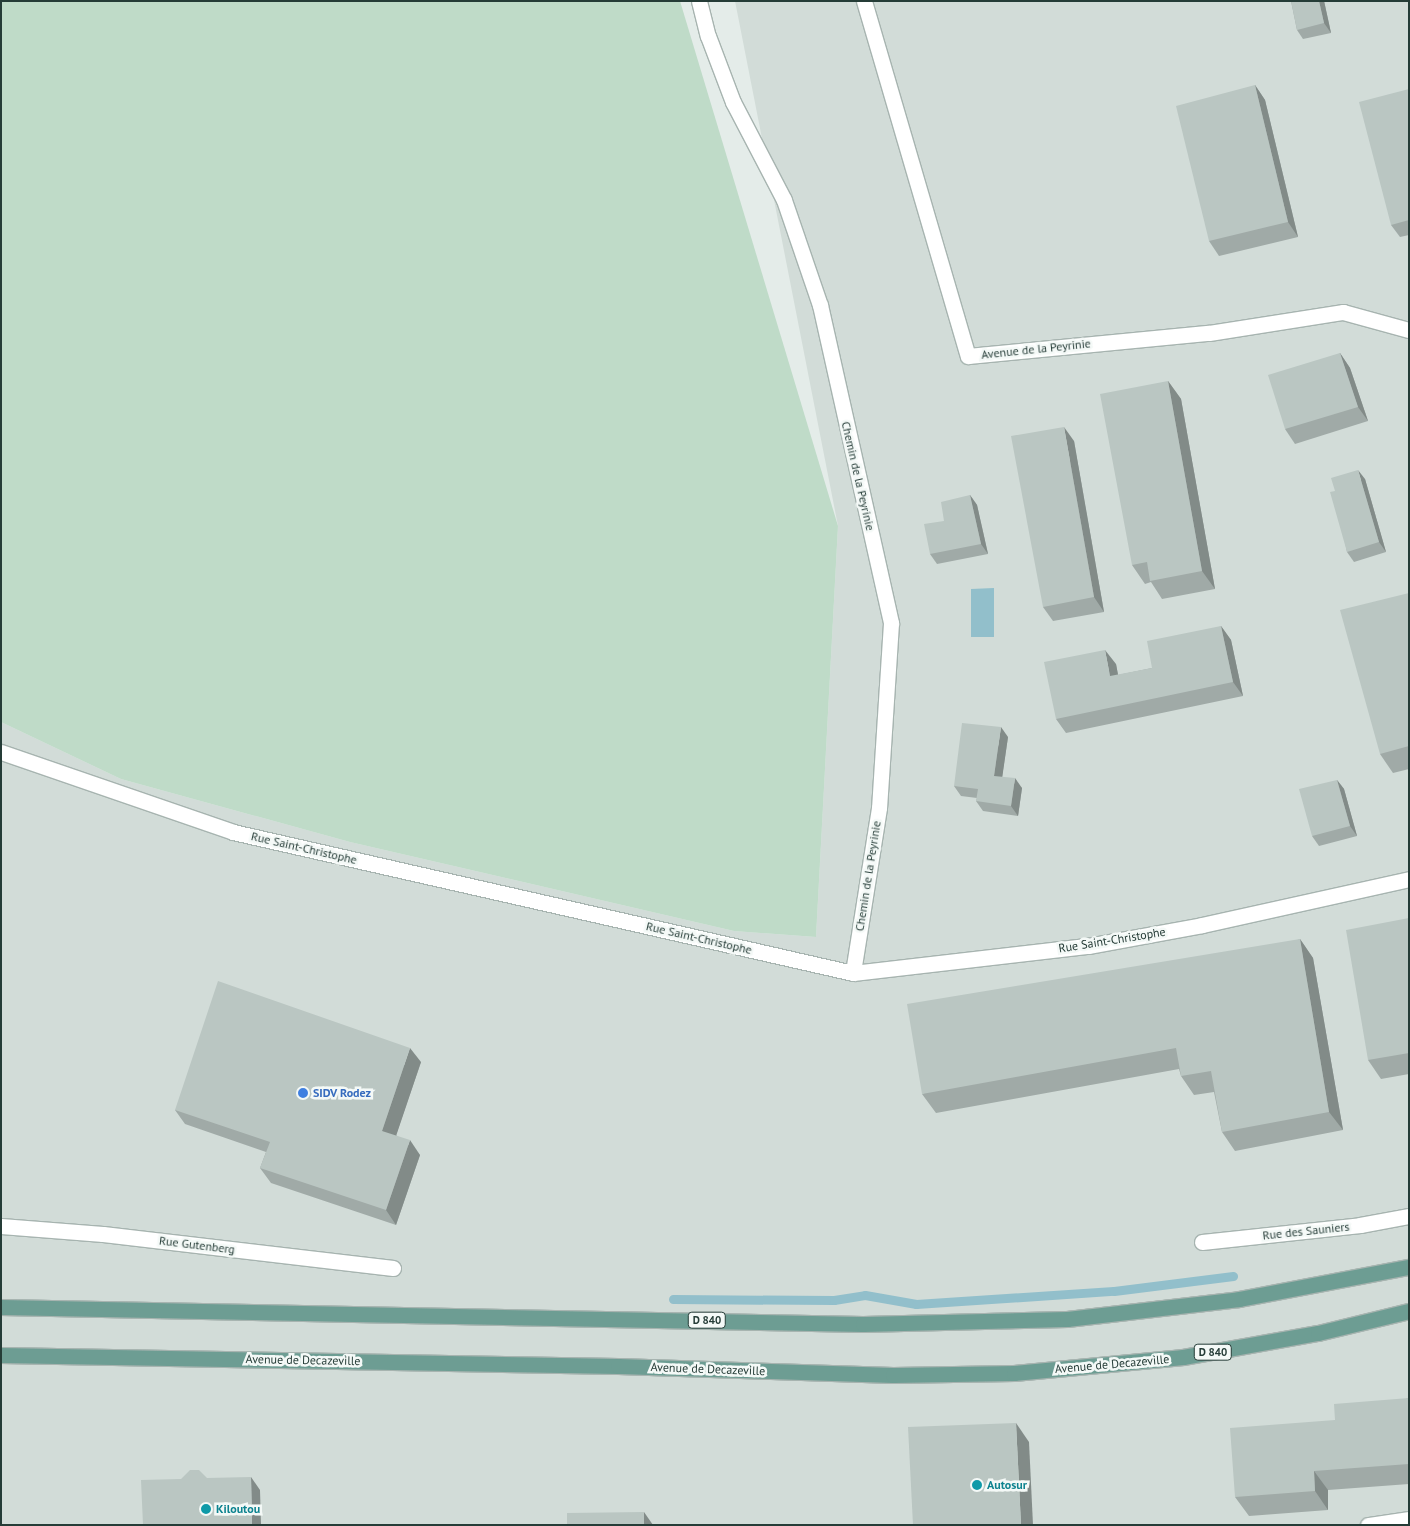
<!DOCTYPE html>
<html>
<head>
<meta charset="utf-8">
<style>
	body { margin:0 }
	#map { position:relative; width:1410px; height:1526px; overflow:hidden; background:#e4ece9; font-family:"PT Sans",sans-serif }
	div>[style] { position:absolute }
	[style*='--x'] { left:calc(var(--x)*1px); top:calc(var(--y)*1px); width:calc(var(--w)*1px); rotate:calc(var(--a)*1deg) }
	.built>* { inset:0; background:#d2dcd8 }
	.green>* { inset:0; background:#bfdbc8 }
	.water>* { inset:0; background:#92bfcb }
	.stream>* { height:9px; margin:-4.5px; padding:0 4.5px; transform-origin:4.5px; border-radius:4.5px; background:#92bfcb }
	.roads { filter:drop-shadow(1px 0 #a7b4b0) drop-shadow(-1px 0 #a7b4b0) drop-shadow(0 1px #a7b4b0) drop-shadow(0 -1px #a7b4b0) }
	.street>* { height:15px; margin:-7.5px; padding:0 7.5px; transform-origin:7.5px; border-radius:7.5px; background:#fff }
	.primary>* { height:15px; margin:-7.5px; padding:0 7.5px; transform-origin:7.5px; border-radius:7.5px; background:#6d9d93 }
	.wall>* { inset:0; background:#a0aaa7 }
	.shaded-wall>* { inset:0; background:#828b88 }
	.building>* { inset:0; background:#bac6c2 }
	.dots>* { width:14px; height:14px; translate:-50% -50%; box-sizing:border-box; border:2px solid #f4f9f7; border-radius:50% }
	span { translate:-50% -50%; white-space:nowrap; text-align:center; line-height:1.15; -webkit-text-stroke:5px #f4f9f7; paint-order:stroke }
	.shield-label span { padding:1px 4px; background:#f4f9f7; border:1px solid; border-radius:4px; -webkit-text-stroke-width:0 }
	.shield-label { font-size:11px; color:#253c37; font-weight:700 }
	.street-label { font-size:12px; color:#253c37 }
	.shop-label { font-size:12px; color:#366cbe; font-weight:700 }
	.left { translate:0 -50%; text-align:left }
	.culture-label { font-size:12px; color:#0d838f; font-weight:700 }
	.frame { position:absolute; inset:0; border:2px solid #253c37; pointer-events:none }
</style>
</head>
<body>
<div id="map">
	<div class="built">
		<div style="clip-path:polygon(735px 1px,1409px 1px,1409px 1525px,1px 1525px,1px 722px,121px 779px,350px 842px,734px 931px,816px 937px,838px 526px)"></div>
	</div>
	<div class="green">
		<div style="clip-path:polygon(1px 1px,680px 1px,838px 526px,816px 937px,734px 931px,350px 842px,121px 779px,1px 722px)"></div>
	</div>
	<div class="water">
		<div style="clip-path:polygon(994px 588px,994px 637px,971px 637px,971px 589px)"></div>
	</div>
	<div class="stream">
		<div style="--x:673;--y:1299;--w:161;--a:0.4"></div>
		<div style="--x:834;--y:1300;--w:31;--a:-9"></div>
		<div style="--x:865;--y:1295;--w:52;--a:10"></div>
		<div style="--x:916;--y:1304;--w:198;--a:-3.8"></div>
		<div style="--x:1114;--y:1291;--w:120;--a:-7.2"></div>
	</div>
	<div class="roads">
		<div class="street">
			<div style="--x:699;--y:1;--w:36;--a:76"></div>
			<div style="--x:708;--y:36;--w:71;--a:69.3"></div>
			<div style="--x:733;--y:102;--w:110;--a:62.5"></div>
			<div style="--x:784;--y:200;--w:111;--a:71.1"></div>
			<div style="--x:820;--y:305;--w:326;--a:77.4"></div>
			<div style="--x:891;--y:623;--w:185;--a:93.7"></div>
			<div style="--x:879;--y:808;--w:167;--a:99"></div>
			<div style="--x:864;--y:1;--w:370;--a:73.7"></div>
			<div style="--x:968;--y:356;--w:242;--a:-5.5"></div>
			<div style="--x:1209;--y:333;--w:136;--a:-8.9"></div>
			<div style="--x:1343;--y:312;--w:68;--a:15.3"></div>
			<div style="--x:1;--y:752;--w:245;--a:19"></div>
			<div style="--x:233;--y:832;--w:636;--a:12.81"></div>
			<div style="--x:853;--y:973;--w:237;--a:-6.6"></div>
			<div style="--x:1088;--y:946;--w:116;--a:-10.4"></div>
			<div style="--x:1202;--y:925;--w:212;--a:-12.5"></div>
			<div style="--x:1;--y:1226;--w:102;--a:4.5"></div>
			<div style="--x:103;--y:1234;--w:292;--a:6.7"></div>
			<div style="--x:1202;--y:1242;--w:159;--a:-6.1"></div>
			<div style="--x:1360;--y:1225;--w:50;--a:-10.4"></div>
			<div style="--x:1368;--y:1525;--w:41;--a:-8.3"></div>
		</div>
		<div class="primary">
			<div style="--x:1;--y:1307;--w:862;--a:1.13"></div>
			<div style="--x:863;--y:1324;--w:204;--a:-1.4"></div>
			<div style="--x:1067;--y:1319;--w:173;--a:-6.6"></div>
			<div style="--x:1239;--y:1299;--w:173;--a:-10.7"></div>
			<div style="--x:1;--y:1355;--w:617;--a:1.02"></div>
			<div style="--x:618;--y:1366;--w:275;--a:1.9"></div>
			<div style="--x:893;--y:1375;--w:121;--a:-0.9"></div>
			<div style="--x:1014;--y:1373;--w:170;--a:-5.4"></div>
			<div style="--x:1183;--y:1357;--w:137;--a:-10.1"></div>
			<div style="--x:1318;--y:1333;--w:94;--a:-13.6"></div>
		</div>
	</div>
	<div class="wall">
		<div style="clip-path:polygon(1291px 1px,1324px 1px,1331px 33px,1303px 39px,1297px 30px)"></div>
		<div style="clip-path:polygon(1255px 85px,1265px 100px,1298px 237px,1219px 256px,1209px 241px)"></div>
		<div style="clip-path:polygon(1409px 89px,1409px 235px,1400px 237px,1391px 225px)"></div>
		<div style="clip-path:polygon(1340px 353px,1350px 368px,1368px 421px,1295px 444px,1285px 429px)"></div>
		<div style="clip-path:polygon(1168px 381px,1181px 399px,1215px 589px,1162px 599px,1151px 582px,1145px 584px,1132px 565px)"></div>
		<div style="clip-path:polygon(1074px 441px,1104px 612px,1053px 621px,1043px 607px)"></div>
		<div style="clip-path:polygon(1365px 479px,1386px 552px,1354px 562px,1347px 552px,1335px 491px)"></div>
		<div style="clip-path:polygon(970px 495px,977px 505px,988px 554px,937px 564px,930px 554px,944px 521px)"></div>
		<div style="clip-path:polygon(1409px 593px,1409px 769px,1393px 773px,1380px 754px)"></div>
		<div style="clip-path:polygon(1221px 626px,1231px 640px,1243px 696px,1066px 733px,1056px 719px,1116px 664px,1118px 675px,1152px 668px)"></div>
		<div style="clip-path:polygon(1008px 737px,1002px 777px,1022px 788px,1018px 816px,983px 811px,976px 801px,977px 798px,961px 796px,954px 786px)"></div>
		<div style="clip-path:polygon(1337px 780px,1344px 789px,1357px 836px,1319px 846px,1312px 836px)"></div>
		<div style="clip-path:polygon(1409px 918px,1409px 1074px,1381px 1079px,1368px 1060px)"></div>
		<div style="clip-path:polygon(1300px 939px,1313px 958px,1343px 1130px,1235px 1151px,1222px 1132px,1214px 1092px,1194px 1095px,1181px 1076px,1179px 1069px,936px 1113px,922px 1094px)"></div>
		<div style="clip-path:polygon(421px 1062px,396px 1135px,420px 1155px,396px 1225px,271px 1183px,260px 1168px,266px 1152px,185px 1124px,175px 1110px)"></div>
		<div style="clip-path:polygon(1409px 1398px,1409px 1484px,1328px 1490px,1328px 1510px,1249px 1516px,1235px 1497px,1335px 1420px)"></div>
	</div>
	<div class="shaded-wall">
		<div style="clip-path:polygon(1319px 1px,1324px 1px,1331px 33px,1324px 23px)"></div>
		<div style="clip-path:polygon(1255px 85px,1265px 100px,1298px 237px,1288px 222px)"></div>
		<div style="clip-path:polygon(1340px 353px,1350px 368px,1368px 421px,1358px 407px)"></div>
		<div style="clip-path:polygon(1168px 381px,1181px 399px,1215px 589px,1202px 571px)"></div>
		<div style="clip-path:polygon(1064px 427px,1074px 441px,1104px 612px,1094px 597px)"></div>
		<div style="clip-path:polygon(1358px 470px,1365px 479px,1386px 552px,1379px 542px)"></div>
		<div style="clip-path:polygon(970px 495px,977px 505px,988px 554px,981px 544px)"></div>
		<div style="clip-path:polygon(1221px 626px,1231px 640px,1243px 696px,1233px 682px)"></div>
		<div style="clip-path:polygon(1105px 650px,1116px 664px,1121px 691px,1110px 676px)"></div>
		<div style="clip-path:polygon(1001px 727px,1008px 737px,1001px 786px,994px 776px)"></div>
		<div style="clip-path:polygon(1015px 778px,1022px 788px,1018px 816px,1011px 806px)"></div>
		<div style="clip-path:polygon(1337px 780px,1344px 789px,1357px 836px,1350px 826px)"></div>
		<div style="clip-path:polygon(1300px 939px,1313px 958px,1343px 1130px,1329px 1112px)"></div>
		<div style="clip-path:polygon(410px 1048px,421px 1062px,393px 1145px,382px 1131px)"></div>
		<div style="clip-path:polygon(410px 1140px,420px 1155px,396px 1225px,386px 1210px)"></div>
		<div style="clip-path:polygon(1016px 1423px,1029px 1442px,1033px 1525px,1021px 1525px)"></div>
		<div style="clip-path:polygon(1314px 1471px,1328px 1490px,1328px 1510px,1315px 1491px)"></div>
		<div style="clip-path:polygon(251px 1477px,260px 1490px,261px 1525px,252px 1525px)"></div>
		<div style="clip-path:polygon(644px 1512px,653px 1525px,644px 1525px)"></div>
	</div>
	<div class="building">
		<div style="clip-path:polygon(1291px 1px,1319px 1px,1324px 23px,1297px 30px)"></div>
		<div style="clip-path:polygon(1255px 85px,1288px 222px,1209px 241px,1176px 106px)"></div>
		<div style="clip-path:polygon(1409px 89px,1409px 220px,1391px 225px,1359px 102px)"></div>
		<div style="clip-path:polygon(1340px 353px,1358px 407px,1285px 429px,1268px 375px)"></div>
		<div style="clip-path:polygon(1168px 381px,1202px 571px,1150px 581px,1147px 562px,1132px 565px,1100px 394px)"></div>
		<div style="clip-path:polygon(1064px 427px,1094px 597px,1043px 607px,1011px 436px)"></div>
		<div style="clip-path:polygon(1358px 470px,1379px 542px,1347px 552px,1330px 492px,1335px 491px,1331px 478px)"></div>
		<div style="clip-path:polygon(970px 495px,981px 544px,930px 554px,924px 524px,944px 521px,941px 502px)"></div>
		<div style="clip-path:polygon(1409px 593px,1409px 746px,1380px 754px,1340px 610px)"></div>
		<div style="clip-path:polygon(1221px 626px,1233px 682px,1056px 719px,1044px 662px,1105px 650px,1110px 676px,1152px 668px,1147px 641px)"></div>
		<div style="clip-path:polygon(962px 723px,1001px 727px,994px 776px,1015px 778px,1011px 806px,976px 801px,978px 789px,954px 786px)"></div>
		<div style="clip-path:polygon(1337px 780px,1350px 826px,1312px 836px,1299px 789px)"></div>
		<div style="clip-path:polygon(1409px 918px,1409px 1053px,1368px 1060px,1346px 930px)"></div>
		<div style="clip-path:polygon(1300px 939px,1329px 1112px,1222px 1132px,1211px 1071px,1181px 1076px,1176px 1048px,922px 1094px,907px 1004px)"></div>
		<div style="clip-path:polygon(218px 981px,410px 1048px,382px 1131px,410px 1140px,386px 1210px,260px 1168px,270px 1142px,175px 1110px)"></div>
		<div style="clip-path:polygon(1409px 1398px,1409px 1464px,1314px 1471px,1315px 1491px,1235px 1497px,1230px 1428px,1335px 1420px,1334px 1404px)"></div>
		<div style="clip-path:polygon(1016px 1423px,1021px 1525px,913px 1525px,908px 1427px)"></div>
		<div style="clip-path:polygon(190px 1470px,199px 1470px,207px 1478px,251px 1477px,252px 1525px,143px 1525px,141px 1480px,181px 1479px)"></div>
		<div style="clip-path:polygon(644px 1512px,644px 1525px,567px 1525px,567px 1513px)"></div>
	</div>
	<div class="dots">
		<div style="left:303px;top:1093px;background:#3f7fe0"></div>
		<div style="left:977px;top:1485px;background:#0f9aa8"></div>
		<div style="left:206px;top:1509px;background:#0f9aa8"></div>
	</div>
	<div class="shield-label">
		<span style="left:707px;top:1320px">D 840</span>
		<span style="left:1213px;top:1352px">D 840</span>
	</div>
	<div class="street-label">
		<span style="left:1036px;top:349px;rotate:-6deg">Avenue de la Peyrinie</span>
		<span style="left:858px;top:476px;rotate:77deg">Chemin de la Peyrinie</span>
		<span style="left:304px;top:848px;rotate:13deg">Rue Saint-Christophe</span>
		<span style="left:868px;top:876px;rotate:-81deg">Chemin de la Peyrinie</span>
		<span style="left:699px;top:938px;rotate:13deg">Rue Saint-Christophe</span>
		<span style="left:1112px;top:940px;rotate:-9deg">Rue Saint-Christophe</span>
		<span style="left:1306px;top:1231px;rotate:-6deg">Rue des Sauniers</span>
		<span style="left:197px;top:1245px;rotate:7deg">Rue Gutenberg</span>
		<span style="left:303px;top:1360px;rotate:1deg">Avenue de Decazeville</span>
		<span style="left:1112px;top:1364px;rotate:-5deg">Avenue de Decazeville</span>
		<span style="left:708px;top:1369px;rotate:2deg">Avenue de Decazeville</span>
	</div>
	<div class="shop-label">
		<span class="left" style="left:313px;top:1093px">SIDV Rodez</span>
	</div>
	<div class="culture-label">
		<span class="left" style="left:987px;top:1485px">Autosur</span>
		<span class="left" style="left:216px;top:1509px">Kiloutou</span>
	</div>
	<div class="frame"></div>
</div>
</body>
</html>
